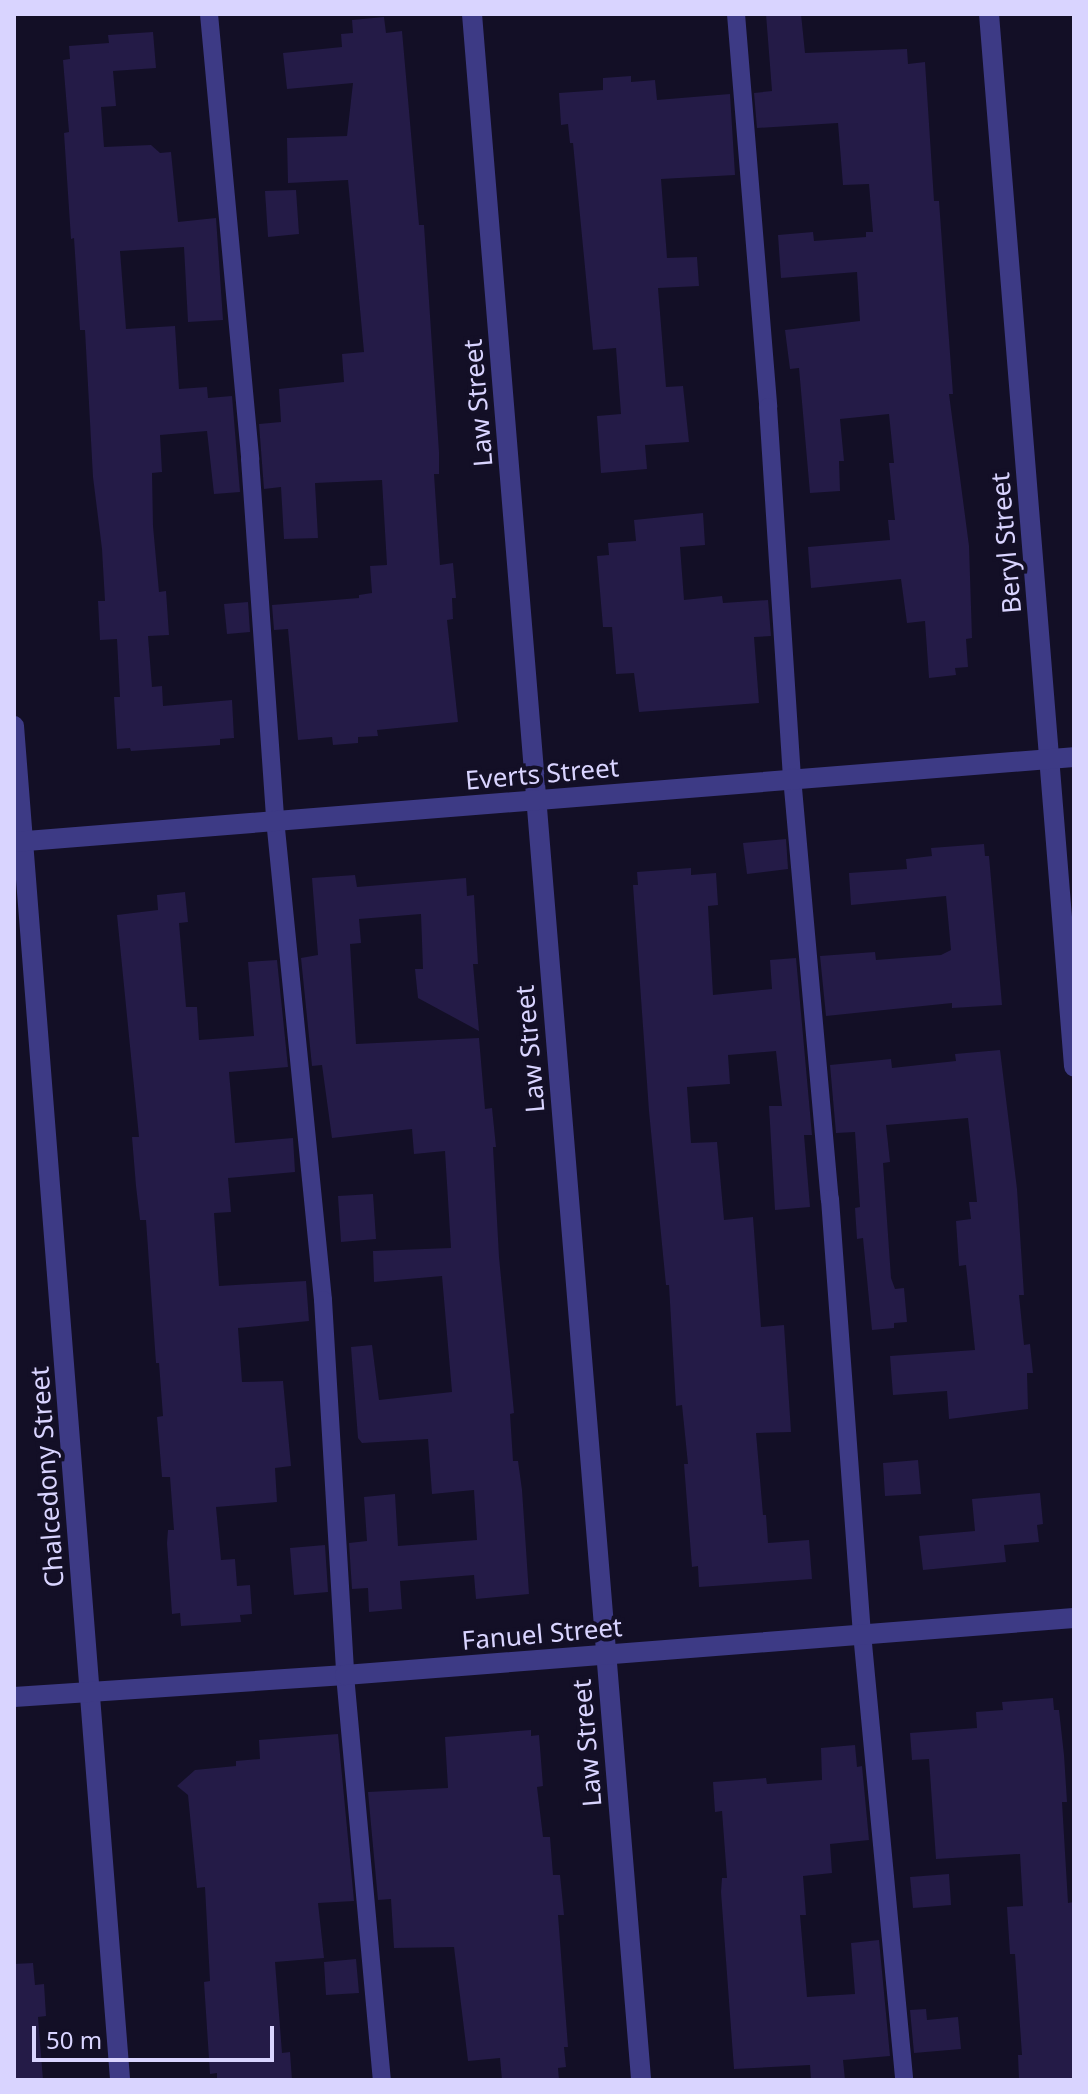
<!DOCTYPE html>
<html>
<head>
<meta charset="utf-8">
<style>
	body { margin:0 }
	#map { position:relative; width:1088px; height:2094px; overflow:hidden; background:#130f26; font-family:"Noto Sans",sans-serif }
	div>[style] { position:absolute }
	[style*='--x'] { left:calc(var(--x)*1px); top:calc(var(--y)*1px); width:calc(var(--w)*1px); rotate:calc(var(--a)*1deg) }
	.building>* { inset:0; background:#241b47 }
	.service>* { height:18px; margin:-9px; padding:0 9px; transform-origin:9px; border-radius:9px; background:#3d3a85 }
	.minor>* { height:20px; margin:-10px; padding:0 10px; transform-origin:10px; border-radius:10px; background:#3d3a85 }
	.tertiary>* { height:20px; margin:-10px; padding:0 10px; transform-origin:10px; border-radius:10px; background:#3d3a85 }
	span { translate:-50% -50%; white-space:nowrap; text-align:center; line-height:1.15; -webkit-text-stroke:8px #130f26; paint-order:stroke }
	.street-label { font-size:26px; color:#d9d4ff }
	.frame { position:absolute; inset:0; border:16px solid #d9d4ff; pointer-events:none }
	.scale { position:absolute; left:32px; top:2026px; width:242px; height:36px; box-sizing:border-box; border:4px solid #d9d4ff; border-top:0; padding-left:10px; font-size:24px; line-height:28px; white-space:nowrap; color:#d9d4ff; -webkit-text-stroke:6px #130f26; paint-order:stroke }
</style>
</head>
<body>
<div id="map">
	<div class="building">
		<div style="clip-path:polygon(766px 14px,801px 14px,805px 53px,907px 49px,908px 64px,925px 62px,934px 201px,939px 201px,946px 299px,953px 394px,949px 394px,969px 546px,972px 638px,966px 639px,968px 667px,955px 668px,956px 675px,929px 678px,925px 621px,907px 623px,901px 579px,811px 588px,808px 547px,890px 540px,888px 520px,895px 520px,889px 463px,894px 463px,889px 414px,840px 419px,844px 461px,839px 461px,840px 491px,810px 493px,799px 368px,790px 369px,785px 330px,860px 321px,857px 272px,781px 278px,778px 235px,813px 232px,814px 241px,866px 237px,866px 232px,873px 232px,869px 184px,843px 185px,838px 123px,757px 128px,754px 93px,772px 91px)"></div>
		<div style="clip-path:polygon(384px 17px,386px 33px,402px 31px,419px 225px,424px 225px,439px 452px,439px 474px,434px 474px,440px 565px,453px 563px,456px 598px,452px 598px,453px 619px,447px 620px,458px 722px,377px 730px,378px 736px,358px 737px,358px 743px,333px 745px,332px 737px,298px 740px,288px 629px,274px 630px,272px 605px,359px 598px,359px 595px,372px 593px,370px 566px,387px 565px,382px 480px,315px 483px,318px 538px,284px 539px,281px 487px,264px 489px,259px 424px,281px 422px,279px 389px,344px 382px,342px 354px,364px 352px,348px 180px,288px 183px,287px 138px,347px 136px,353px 83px,287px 89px,283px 53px,342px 47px,341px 34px,353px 33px,352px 20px)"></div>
		<div style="clip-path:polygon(153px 32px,156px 68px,113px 71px,116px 106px,101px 107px,104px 147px,151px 145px,160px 153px,171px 152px,178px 222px,216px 218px,223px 320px,188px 322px,184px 247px,120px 251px,126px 329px,175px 326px,179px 389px,207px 387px,208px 398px,232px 396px,240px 492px,214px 494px,207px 431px,160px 435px,162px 472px,152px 473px,153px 526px,159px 592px,166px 591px,169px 635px,148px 636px,152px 687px,162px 686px,163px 706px,232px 700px,234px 738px,220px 739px,220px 745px,131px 751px,130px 748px,117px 749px,114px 697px,120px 697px,117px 639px,100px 640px,98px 601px,105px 601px,102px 549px,93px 477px,85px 330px,80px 330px,74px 238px,71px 239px,64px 133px,69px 132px,63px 60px,70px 59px,69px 46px,109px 43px,108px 35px)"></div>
		<div style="clip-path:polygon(631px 76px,631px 82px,655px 80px,657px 100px,730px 94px,735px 175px,661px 179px,667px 258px,697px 257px,699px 286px,658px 288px,666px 387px,683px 386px,689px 442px,645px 445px,647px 469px,601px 473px,597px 416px,621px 414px,616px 348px,593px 350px,573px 143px,570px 143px,568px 124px,561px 125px,559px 93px,603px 90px,603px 78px)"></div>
		<div style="clip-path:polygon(296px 190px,299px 234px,268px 237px,265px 191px)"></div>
		<div style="clip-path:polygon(703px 513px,705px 545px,680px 547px,684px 600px,722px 596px,723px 603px,768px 600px,771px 636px,754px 637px,759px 703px,639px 712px,634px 673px,616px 674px,612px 627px,603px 627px,597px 556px,609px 555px,608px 543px,636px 541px,634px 520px)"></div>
		<div style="clip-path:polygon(248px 602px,250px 632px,227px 634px,224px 604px)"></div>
		<div style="clip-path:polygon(786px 839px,788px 869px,747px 874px,743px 843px)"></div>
		<div style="clip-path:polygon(984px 844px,985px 856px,989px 856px,1002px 1005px,952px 1008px,952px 1003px,826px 1016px,820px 956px,875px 952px,876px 960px,941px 955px,951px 950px,946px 896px,851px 905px,849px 873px,907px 869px,906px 859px,932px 856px,931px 848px)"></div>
		<div style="clip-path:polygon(691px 868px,691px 875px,716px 873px,718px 905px,708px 906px,713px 995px,772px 989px,770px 960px,796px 958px,812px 1135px,804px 1135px,810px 1207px,775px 1210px,769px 1106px,782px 1106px,776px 1051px,728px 1055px,730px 1084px,687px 1087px,691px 1143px,717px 1142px,724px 1220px,753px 1217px,761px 1327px,784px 1325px,791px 1432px,756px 1433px,763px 1515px,766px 1515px,768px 1543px,809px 1540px,812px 1579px,699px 1587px,698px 1566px,692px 1567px,684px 1464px,688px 1464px,682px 1405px,676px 1406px,669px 1285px,666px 1285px,649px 1111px,633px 885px,638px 885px,637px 872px)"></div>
		<div style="clip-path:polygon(355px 875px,357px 887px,466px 878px,467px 896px,474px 895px,478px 964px,473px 964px,479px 1031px,418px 998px,415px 969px,423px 969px,421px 914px,359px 919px,361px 943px,350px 944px,356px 1044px,479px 1038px,485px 1109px,492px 1108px,496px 1147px,493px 1147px,499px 1257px,514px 1413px,510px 1414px,513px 1461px,518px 1461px,522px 1490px,529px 1594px,476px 1599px,474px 1575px,400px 1581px,402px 1609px,369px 1612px,368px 1588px,352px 1589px,349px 1543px,367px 1541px,364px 1497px,395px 1494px,398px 1546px,477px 1540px,474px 1490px,432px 1494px,428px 1439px,362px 1443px,358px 1438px,351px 1347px,372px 1345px,379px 1400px,452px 1392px,442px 1276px,374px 1282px,373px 1251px,451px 1248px,445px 1151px,414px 1154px,412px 1129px,332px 1138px,322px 1065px,312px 1066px,301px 958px,318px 955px,312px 878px)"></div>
		<div style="clip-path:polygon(185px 892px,188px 922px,179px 923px,186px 1007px,197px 1007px,199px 1040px,254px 1036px,248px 962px,277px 960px,288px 1067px,229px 1072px,235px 1143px,293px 1138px,295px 1172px,228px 1178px,231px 1212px,214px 1213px,219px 1286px,306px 1281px,309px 1321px,238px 1328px,242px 1382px,283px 1381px,291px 1466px,275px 1468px,277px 1502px,216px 1507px,221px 1560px,235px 1559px,237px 1586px,250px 1585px,252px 1614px,240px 1615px,241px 1622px,181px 1626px,180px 1613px,172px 1614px,167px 1543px,168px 1530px,174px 1530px,170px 1477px,162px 1477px,157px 1417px,163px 1416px,159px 1363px,156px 1363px,146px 1220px,140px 1220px,136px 1186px,132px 1137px,139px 1137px,117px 915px,158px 910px,157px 895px)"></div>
		<div style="clip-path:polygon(1000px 1050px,1017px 1189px,1024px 1295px,1019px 1295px,1024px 1345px,1030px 1344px,1033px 1373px,1027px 1373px,1028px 1409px,949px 1419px,947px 1391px,893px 1395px,890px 1356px,975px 1350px,966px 1265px,959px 1266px,956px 1221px,971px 1219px,969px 1202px,977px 1202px,968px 1118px,886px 1125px,890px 1162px,883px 1163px,891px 1278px,895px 1289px,904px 1288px,907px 1322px,894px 1323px,894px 1328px,872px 1330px,863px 1238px,857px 1239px,855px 1208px,860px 1207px,855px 1132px,836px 1133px,830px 1065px,891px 1059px,892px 1068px,956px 1061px,955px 1054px)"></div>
		<div style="clip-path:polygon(373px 1194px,376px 1239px,341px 1242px,338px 1196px)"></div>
		<div style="clip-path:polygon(918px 1460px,921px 1494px,885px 1496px,883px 1463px)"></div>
		<div style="clip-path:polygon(1040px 1493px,1043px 1524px,1037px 1525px,1039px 1542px,1004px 1545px,1006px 1562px,923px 1570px,919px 1536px,975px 1531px,972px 1499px)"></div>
		<div style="clip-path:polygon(325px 1545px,328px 1592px,294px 1595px,290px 1548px)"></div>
		<div style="clip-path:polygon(1053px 1698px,1054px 1710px,1059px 1710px,1064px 1755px,1067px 1802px,1062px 1802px,1068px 1903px,1074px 1902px,1074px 2080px,1019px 2080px,1018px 2055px,1022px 2055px,1015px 1954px,1010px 1954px,1007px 1907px,1023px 1906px,1020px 1854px,936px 1859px,929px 1759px,912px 1760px,910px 1733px,977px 1728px,976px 1712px,1003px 1710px,1002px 1702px)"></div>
		<div style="clip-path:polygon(531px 1730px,531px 1736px,539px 1735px,543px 1786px,537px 1787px,543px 1837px,550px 1837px,553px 1875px,560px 1875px,564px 1915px,558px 1915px,568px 2047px,564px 2047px,566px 2067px,558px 2068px,559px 2080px,502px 2080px,500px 2058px,468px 2061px,454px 1947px,394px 1948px,391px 1899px,378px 1900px,368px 1792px,448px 1788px,445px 1737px)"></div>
		<div style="clip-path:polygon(338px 1734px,354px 1901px,318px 1903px,324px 1958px,275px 1962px,282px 2053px,290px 2052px,292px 2080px,217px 2080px,217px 2073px,210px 2074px,204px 1982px,210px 1981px,205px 1887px,197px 1888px,188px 1795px,177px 1786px,195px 1770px,236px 1766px,236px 1761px,260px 1759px,259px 1740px)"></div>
		<div style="clip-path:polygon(855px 1745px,857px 1767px,862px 1766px,869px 1840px,830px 1844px,832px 1873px,803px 1876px,806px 1915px,800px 1915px,807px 1997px,855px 1994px,851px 1943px,879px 1940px,890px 2056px,843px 2060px,845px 2080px,811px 2080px,810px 2065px,734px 2069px,721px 1892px,722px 1878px,727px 1878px,722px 1811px,715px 1812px,713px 1782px,766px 1778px,767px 1784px,822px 1780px,821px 1748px)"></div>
		<div style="clip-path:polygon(949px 1874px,951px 1905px,913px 1908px,910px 1877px)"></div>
		<div style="clip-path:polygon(356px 1959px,359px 1993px,326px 1995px,324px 1962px)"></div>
		<div style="clip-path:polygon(33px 1963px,35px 1985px,44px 1984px,46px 2016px,38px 2017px,43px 2080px,14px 2080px,14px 1964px)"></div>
		<div style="clip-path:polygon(926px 2009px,927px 2020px,958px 2017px,961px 2049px,914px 2053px,910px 2010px)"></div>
	</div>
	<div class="service">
		<div style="--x:209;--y:14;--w:447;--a:84.7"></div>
		<div style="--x:250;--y:459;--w:361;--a:86"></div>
		<div style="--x:275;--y:819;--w:483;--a:84.3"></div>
		<div style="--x:323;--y:1300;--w:376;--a:86.6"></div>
		<div style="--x:345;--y:1675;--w:407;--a:84.8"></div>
		<div style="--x:736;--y:14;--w:394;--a:85.3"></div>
		<div style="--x:768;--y:407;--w:371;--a:86.3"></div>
		<div style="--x:792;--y:777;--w:424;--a:84.9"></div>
		<div style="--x:830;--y:1199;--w:435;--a:85.8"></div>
		<div style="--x:862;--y:1633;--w:449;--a:84.6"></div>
	</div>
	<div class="minor">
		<div style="--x:472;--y:14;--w:2073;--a:85.32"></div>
		<div style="--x:989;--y:14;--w:1056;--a:85.38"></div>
		<div style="--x:14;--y:726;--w:1358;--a:85.52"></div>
		<div style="--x:14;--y:842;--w:1063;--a:-4.58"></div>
	</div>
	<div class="tertiary">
		<div style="--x:14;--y:1697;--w:332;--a:-3.8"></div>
		<div style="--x:345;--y:1675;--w:731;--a:-4.47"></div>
	</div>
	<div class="street-label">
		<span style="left:478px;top:403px;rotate:-95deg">Law Street</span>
		<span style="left:1006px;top:543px;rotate:-95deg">Beryl Street</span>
		<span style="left:542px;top:774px;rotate:-5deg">Everts Street</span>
		<span style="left:530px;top:1049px;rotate:-95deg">Law Street</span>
		<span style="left:47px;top:1477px;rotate:-94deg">Chalcedony Street</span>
		<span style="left:542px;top:1634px;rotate:-5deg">Fanuel Street</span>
		<span style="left:587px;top:1743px;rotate:-95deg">Law Street</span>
	</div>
	<div class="frame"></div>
	<div class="scale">50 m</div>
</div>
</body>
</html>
